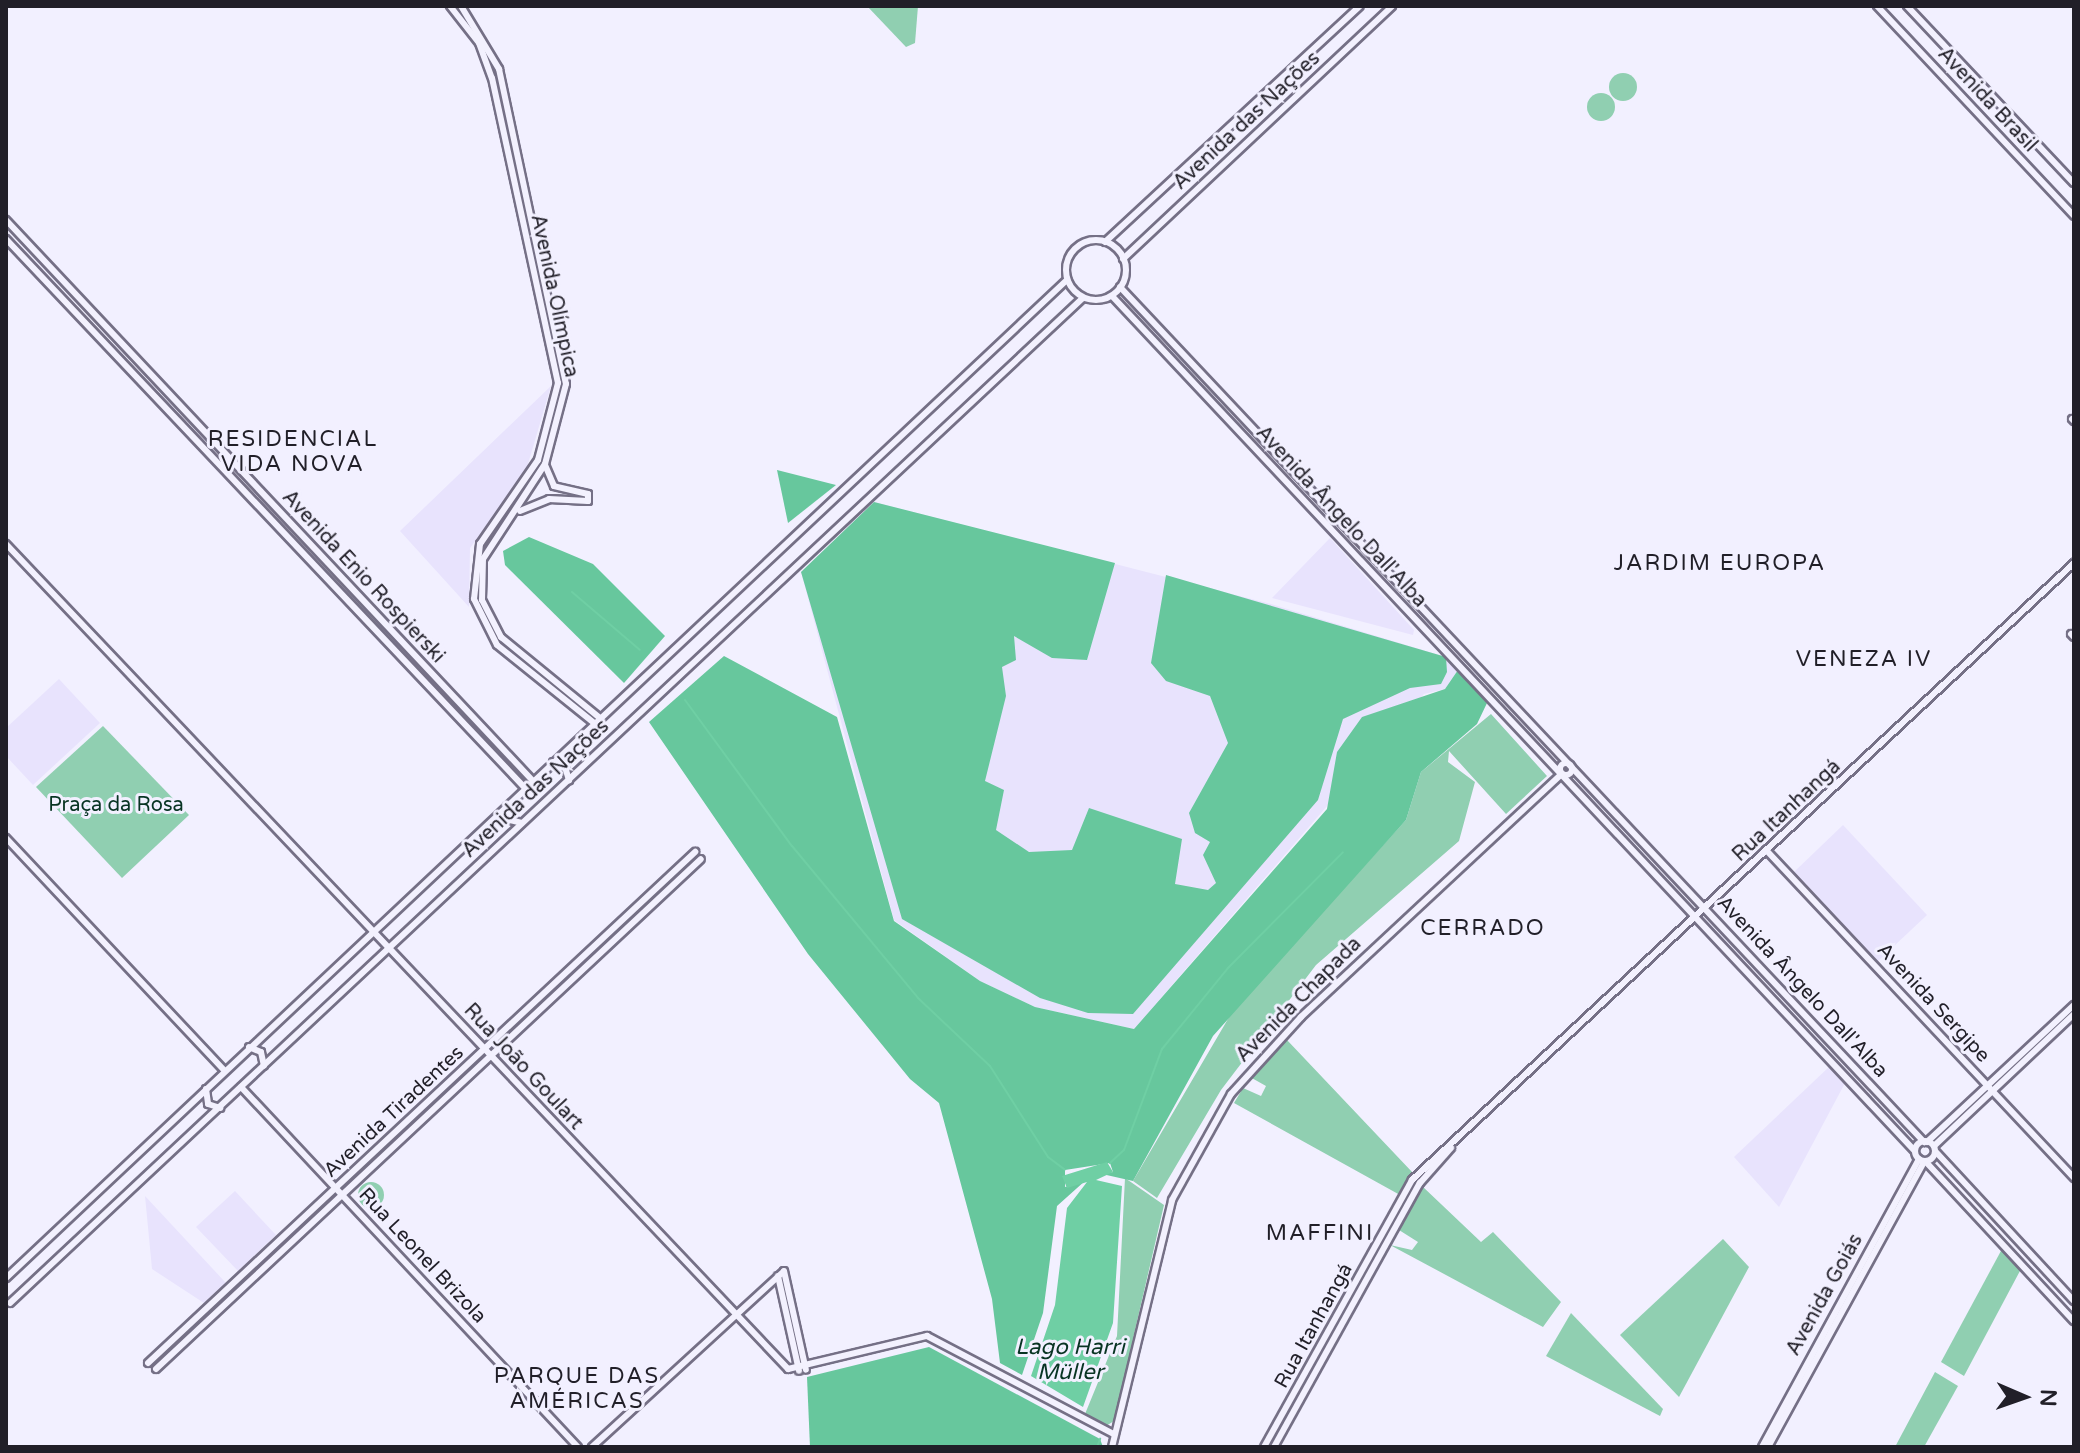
<!DOCTYPE html>
<html>
<head>
<meta charset="utf-8">
<style>
	body { margin:0 }
	#map { position:relative; width:2080px; height:1453px; overflow:hidden; background:#f2f0ff; font-family:"Varela Round",sans-serif }
	div>[style] { position:absolute }
	[style*='--x'] { left:calc(var(--x)*1px); top:calc(var(--y)*1px); width:calc(var(--w)*1px); rotate:calc(var(--a)*1deg) }
	.built>* { inset:0; background:#e8e3fd }
	.green>* { inset:0; background:#90cfb1 }
	.round { border-radius:50% }
	.forest>* { inset:0; background:#67c79d }
	.water>* { inset:0; background:#6fcfa4 }
	.stream>* { height:2px; margin:-1px; padding:0 1px; transform-origin:1px; border-radius:1px; background:#6fcfa4 }
	.roads { filter:drop-shadow(2px 0 #757086) drop-shadow(-2px 0 #757086) drop-shadow(0 2px #757086) drop-shadow(0 -2px #757086) }
	.secondary>* { height:6px; margin:-3px; padding:0 3px; transform-origin:3px; border-radius:3px; background:#f3f1fe }
	.secondary>.ring { margin:-3px; padding:0; box-sizing:content-box; background:none; border:6px solid #f3f1fe; border-radius:50% }
	span { translate:-50% -50%; white-space:nowrap; text-align:center; line-height:1.15; -webkit-text-stroke:6px #f2f0ff; paint-order:stroke }
	.street-label { font-size:20px; color:#211f28 }
	.park-label { font-size:20px; color:#083423 }
	.neighbourhood-label { font-size:22px; color:#211f28; letter-spacing:2px }
	.water-label { font-size:22px; color:#083423; font-style:italic }
	.frame { position:absolute; inset:0; border:8px solid #211f28; pointer-events:none }
	.north { position:absolute; left:1984px; top:1357px; width:80px; height:80px; -webkit-text-stroke:6px #f2f0ff; paint-order:stroke; rotate:92deg; font-size:22px; font-weight:700; line-height:32px; text-align:center; color:#211f28 }
	.north::after { content:''; display:block; margin:auto; width:28px; height:36px; background:#211f28; clip-path:polygon(50% 0,100% 100%,50% 72%,0 100%) }
</style>
</head>
<body>
<div id="map">
	<div class="built">
		<div style="clip-path:polygon(551px 386px,525px 474px,470px 548px,469px 607px,400px 531px)"></div>
		<div style="clip-path:polygon(874px 502px,1271px 604px,1446px 657px,1458px 670px,1445px 689px,1424px 694px,1134px 1029px,1035px 1007px,980px 981px,894px 920px,801px 572px)"></div>
		<div style="clip-path:polygon(1330px 538px,1414px 630px,1413px 635px,1272px 598px)"></div>
		<div style="clip-path:polygon(59px 679px,100px 723px,33px 785px,6px 756px,6px 728px)"></div>
		<div style="clip-path:polygon(1843px 825px,1927px 915px,1877px 962px,1794px 872px)"></div>
		<div style="clip-path:polygon(1830px 1066px,1845px 1083px,1779px 1207px,1734px 1157px)"></div>
		<div style="clip-path:polygon(235px 1191px,276px 1235px,238px 1271px,196px 1227px)"></div>
		<div style="clip-path:polygon(145px 1196px,226px 1283px,204px 1303px,152px 1269px)"></div>
	</div>
	<div class="green">
		<div style="clip-path:polygon(867px 6px,918px 6px,915px 43px,906px 47px)"></div>
		<div class="round" style="left:1609px;top:73px;width:28px;height:28px"></div>
		<div class="round" style="left:1587px;top:93px;width:28px;height:28px"></div>
		<div style="clip-path:polygon(1491px 714px,1547px 776px,1506px 814px,1449px 751px,1448px 762px,1475px 782px,1459px 841px,1316px 965px,1221px 1090px,1157px 1198px,1133px 1181px,1235px 1007px,1406px 820px,1421px 772px)"></div>
		<div style="clip-path:polygon(103px 726px,189px 815px,122px 878px,36px 787px)"></div>
		<div style="clip-path:polygon(644px 903px,647px 907px,542px 1006px,539px 1003px)"></div>
		<div style="clip-path:polygon(1287px 1040px,1413px 1173px,1400px 1195px,1234px 1103px,1243px 1088px,1261px 1096px,1266px 1086px,1250px 1077px)"></div>
		<div style="clip-path:polygon(1125px 1178px,1164px 1205px,1114px 1421px,1106px 1426px,1085px 1414px,1117px 1336px)"></div>
		<div class="round" style="left:358px;top:1182px;width:26px;height:26px"></div>
		<div style="clip-path:polygon(1422px 1186px,1481px 1242px,1493px 1232px,1561px 1302px,1543px 1327px,1390px 1245px,1412px 1250px,1418px 1242px,1399px 1230px)"></div>
		<div style="clip-path:polygon(1723px 1239px,1749px 1267px,1679px 1397px,1620px 1335px)"></div>
		<div style="clip-path:polygon(2002px 1249px,2021px 1269px,1964px 1376px,1941px 1362px)"></div>
		<div style="clip-path:polygon(1571px 1313px,1663px 1409px,1660px 1416px,1546px 1356px)"></div>
		<div style="clip-path:polygon(1935px 1372px,1958px 1386px,1924px 1447px,1895px 1447px)"></div>
	</div>
	<div class="forest">
		<div style="clip-path:polygon(777px 470px,836px 485px,788px 523px)"></div>
		<div style="clip-path:polygon(874px 502px,1115px 563px,1087px 660px,1052px 658px,1014px 636px,1016px 660px,1002px 667px,1006px 696px,985px 781px,1004px 790px,996px 830px,1029px 852px,1072px 850px,1089px 808px,1182px 839px,1175px 884px,1208px 890px,1216px 883px,1203px 855px,1210px 842px,1195px 833px,1189px 813px,1228px 743px,1210px 696px,1166px 681px,1151px 663px,1166px 575px,1446px 657px,1447px 672px,1441px 684px,1410px 688px,1343px 719px,1318px 800px,1133px 1014px,1088px 1013px,1040px 998px,902px 919px,801px 572px)"></div>
		<div style="clip-path:polygon(529px 537px,593px 564px,665px 636px,624px 683px,505px 565px,503px 551px)"></div>
		<div style="clip-path:polygon(724px 656px,837px 717px,894px 921px,980px 981px,1035px 1007px,1134px 1029px,1327px 809px,1337px 752px,1362px 717px,1445px 689px,1458px 670px,1487px 703px,1477px 724px,1421px 772px,1406px 820px,1213px 1036px,1133px 1181px,1102px 1174px,1113px 1172px,1110px 1163px,1065px 1170px,1065px 1187px,1086px 1180px,1057px 1206px,1043px 1313px,1022px 1375px,1000px 1363px,992px 1299px,939px 1103px,910px 1079px,808px 954px,649px 722px)"></div>
		<div style="clip-path:polygon(929px 1347px,1100px 1439px,1103px 1447px,810px 1447px,807px 1377px)"></div>
	</div>
	<div class="water">
		<div style="clip-path:polygon(1107px 1162px,1113px 1172px,1096px 1180px,1122px 1186px,1113px 1323px,1083px 1407px,1031px 1376px,1055px 1305px,1067px 1208px,1087px 1182px,1067px 1188px,1062px 1176px)"></div>
	</div>
	<div class="stream">
		<div style="--x:572;--y:592;--w:89;--a:40.5"></div>
		<div style="--x:685;--y:700;--w:181;--a:53.8"></div>
		<div style="--x:792;--y:846;--w:197;--a:50.3"></div>
		<div style="--x:918;--y:998;--w:99;--a:43.4"></div>
		<div style="--x:990;--y:1066;--w:108;--a:57.5"></div>
		<div style="--x:1048;--y:1157;--w:21;--a:37"></div>
		<div style="--x:1110;--y:1163;--w:19;--a:-43"></div>
		<div style="--x:1124;--y:1150;--w:108;--a:-69.4"></div>
		<div style="--x:1162;--y:1049;--w:104;--a:-50.8"></div>
		<div style="--x:1228;--y:968;--w:163;--a:-45.2"></div>
		<div style="--x:1097;--y:1447;--w:9;--a:-69"></div>
	</div>
	<div class="roads">
		<div class="secondary">
			<div style="--x:450;--y:6;--w:47;--a:51.9"></div>
			<div style="--x:479;--y:43;--w:37;--a:70"></div>
			<div style="--x:492;--y:78;--w:312;--a:77.8"></div>
			<div style="--x:558;--y:383;--w:80;--a:104.6"></div>
			<div style="--x:538;--y:460;--w:102;--a:124.6"></div>
			<div style="--x:480;--y:544;--w:55;--a:96.2"></div>
			<div style="--x:474;--y:599;--w:51;--a:63.4"></div>
			<div style="--x:497;--y:645;--w:124;--a:38.8"></div>
			<div style="--x:461;--y:6;--w:74;--a:58.9"></div>
			<div style="--x:499;--y:69;--w:322;--a:78"></div>
			<div style="--x:566;--y:384;--w:83;--a:104.7"></div>
			<div style="--x:545;--y:464;--w:113;--a:123.1"></div>
			<div style="--x:483;--y:559;--w:41;--a:91.4"></div>
			<div style="--x:482;--y:600;--w:42;--a:62.8"></div>
			<div style="--x:501;--y:637;--w:128;--a:39.3"></div>
			<div style="--x:1877;--y:6;--w:288;--a:46.8"></div>
			<div style="--x:1907;--y:6;--w:243;--a:46.7"></div>
			<div style="--x:6;--y:220;--w:770;--a:46.79"></div>
			<div style="--x:6;--y:239;--w:755;--a:46.61"></div>
			<div class="ring" style="left:1066px;top:240px;width:54px;height:54px"></div>
			<div style="--x:1105;--y:242;--w:347;--a:-42.8"></div>
			<div style="--x:1123;--y:259;--w:369;--a:-43.2"></div>
			<div style="--x:1120;--y:287;--w:1174;--a:46.76"></div>
			<div style="--x:1112;--y:296;--w:1173;--a:46.8"></div>
			<div style="--x:2072;--y:419;--w:3;--a:45"></div>
			<div style="--x:520;--y:511;--w:31;--a:-22"></div>
			<div style="--x:549;--y:499;--w:39;--a:3"></div>
			<div style="--x:588;--y:501;--w:7;--a:-90"></div>
			<div style="--x:588;--y:494;--w:35;--a:-167"></div>
			<div style="--x:554;--y:486;--w:23;--a:-113"></div>
			<div style="--x:6;--y:544;--w:1137;--a:46.53"></div>
			<div style="--x:788;--y:1369;--w:143;--a:-13.4"></div>
			<div style="--x:927;--y:1336;--w:211;--a:27.7"></div>
			<div style="--x:2071;--y:634;--w:4;--a:45"></div>
			<div style="--x:553;--y:762;--w:13;--a:23"></div>
			<div style="--x:565;--y:767;--w:14;--a:73"></div>
			<div class="ring" style="left:1560px;top:763px;width:6px;height:6px"></div>
			<div style="--x:507;--y:806;--w:14;--a:78"></div>
			<div style="--x:510;--y:820;--w:12;--a:14"></div>
			<div style="--x:6;--y:838;--w:318;--a:46.8"></div>
			<div style="--x:1767;--y:851;--w:449;--a:46.8"></div>
			<div style="--x:249;--y:1047;--w:13;--a:23"></div>
			<div style="--x:261;--y:1052;--w:14;--a:78"></div>
			<div style="--x:241;--y:1087;--w:493;--a:46.9"></div>
			<div style="--x:206;--y:1089;--w:15;--a:82"></div>
			<div style="--x:208;--y:1104;--w:13;--a:18"></div>
			<div class="ring" style="left:1915px;top:1141px;width:14px;height:14px"></div>
			<div style="--x:1927;--y:1142;--w:201;--a:-43"></div>
			<div style="--x:1934;--y:1146;--w:192;--a:-43.3"></div>
			<div style="--x:1936;--y:1152;--w:203;--a:47.2"></div>
			<div style="--x:1926;--y:1162;--w:217;--a:47.1"></div>
			<div style="--x:778;--y:1276;--w:97;--a:77.5"></div>
			<div style="--x:6;--y:1278;--w:1457;--a:-43.25"></div>
			<div style="--x:10;--y:1303;--w:1470;--a:-43.13"></div>
			<div style="--x:148;--y:1363;--w:749;--a:-43.05"></div>
			<div style="--x:156;--y:1369;--w:746;--a:-43.1"></div>
			<div style="--x:592;--y:1447;--w:260;--a:-42.5"></div>
			<div style="--x:784;--y:1271;--w:101;--a:77.5"></div>
			<div style="--x:1112;--y:1447;--w:254;--a:-76.3"></div>
			<div style="--x:1172;--y:1200;--w:121;--a:-60.9"></div>
			<div style="--x:1231;--y:1094;--w:104;--a:-47.7"></div>
			<div style="--x:1301;--y:1017;--w:357;--a:-43"></div>
			<div style="--x:1264;--y:1447;--w:305;--a:-61"></div>
			<div style="--x:1412;--y:1180;--w:905;--a:-42.98"></div>
			<div style="--x:1274;--y:1447;--w:302;--a:-61.1"></div>
			<div style="--x:1420;--y:1183;--w:47;--a:-48.5"></div>
			<div style="--x:1762;--y:1447;--w:328;--a:-61.4"></div>
			<div style="--x:1768;--y:1447;--w:325;--a:-61.3"></div>
		</div>
	</div>
	<div class="street-label">
		<span style="left:1987px;top:100px;rotate:47deg">Avenida Brasil</span>
		<span style="left:1247px;top:121px;rotate:-43deg">Avenida das Nações</span>
		<span style="left:554px;top:296px;rotate:78deg">Avenida Olímpica</span>
		<span style="left:1341px;top:517px;rotate:47deg">Avenida Ângelo Dall'Alba</span>
		<span style="left:363px;top:577px;rotate:47deg">Avenida Enio Rospierski</span>
		<span style="left:536px;top:789px;rotate:-43deg">Avenida das Nações</span>
		<span style="left:1787px;top:811px;rotate:-43deg">Rua Itanhangá</span>
		<span style="left:1802px;top:987px;rotate:47deg">Avenida Ângelo Dall'Alba</span>
		<span style="left:1299px;top:1000px;rotate:-45deg">Avenida Chapada</span>
		<span style="left:1933px;top:1003px;rotate:47deg">Avenida Sergipe</span>
		<span style="left:523px;top:1067px;rotate:47deg">Rua João Goulart</span>
		<span style="left:394px;top:1112px;rotate:-43deg">Avenida Tiradentes</span>
		<span style="left:422px;top:1256px;rotate:47deg">Rua Leonel Brizola</span>
		<span style="left:1825px;top:1295px;rotate:-61deg">Avenida Goiás</span>
		<span style="left:1314px;top:1326px;rotate:-61deg">Rua Itanhangá</span>
	</div>
	<div class="park-label">
		<span style="left:116px;top:805px">Praça da Rosa</span>
	</div>
	<div class="neighbourhood-label">
		<span style="left:293px;top:452px">RESIDENCIAL<br>VIDA NOVA</span>
		<span style="left:1720px;top:564px">JARDIM EUROPA</span>
		<span style="left:1864px;top:660px">VENEZA IV</span>
		<span style="left:1483px;top:929px">CERRADO</span>
		<span style="left:1320px;top:1234px">MAFFINI</span>
		<span style="left:577px;top:1389px">PARQUE DAS<br>AMÉRICAS</span>
	</div>
	<div class="water-label">
		<span style="left:1070px;top:1360px">Lago Harri<br>Müller</span>
	</div>
	<div class="frame"></div>
	<div class="north">N</div>
</div>
</body>
</html>
